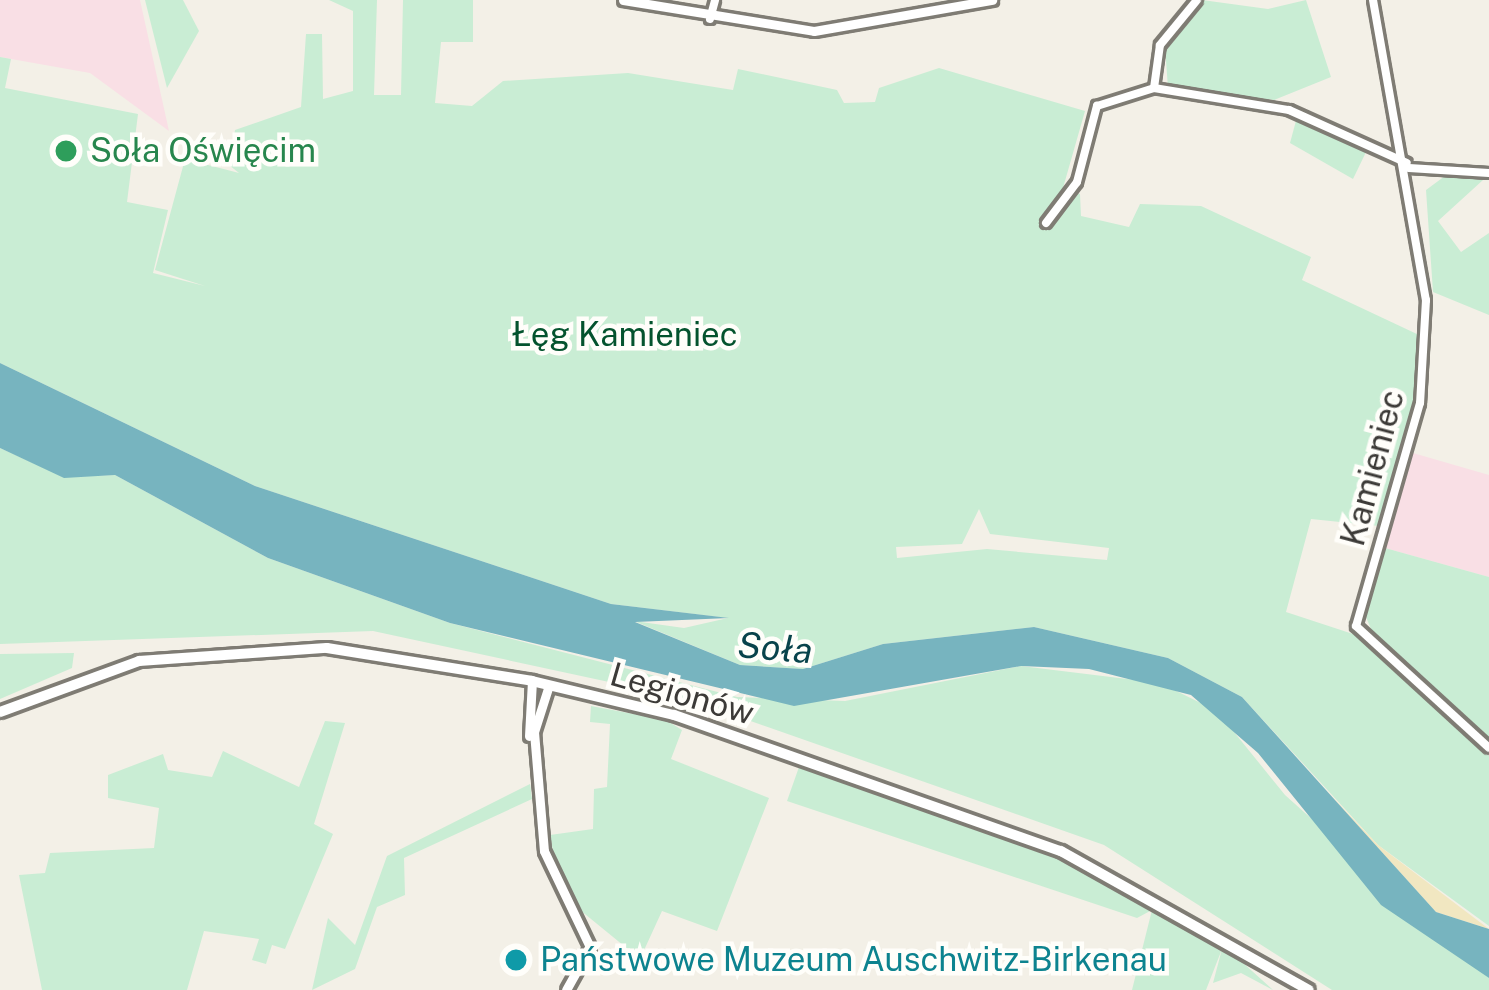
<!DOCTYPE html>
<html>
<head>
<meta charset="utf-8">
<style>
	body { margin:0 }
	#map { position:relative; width:1489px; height:990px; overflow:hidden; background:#f3f0e7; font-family:"Public Sans",sans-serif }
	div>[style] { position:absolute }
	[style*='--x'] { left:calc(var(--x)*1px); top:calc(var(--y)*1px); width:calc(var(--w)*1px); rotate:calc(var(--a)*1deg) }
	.industrial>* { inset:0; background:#f9dfe5 }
	.green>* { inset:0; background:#c9edd4 }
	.sand>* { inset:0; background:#f1e7c1 }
	.water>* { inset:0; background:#77b4bf }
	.roads { filter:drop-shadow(3px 0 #7f7c74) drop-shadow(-3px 0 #7f7c74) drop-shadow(0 3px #7f7c74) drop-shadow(0 -3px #7f7c74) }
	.minor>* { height:8px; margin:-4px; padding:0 4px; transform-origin:4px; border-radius:4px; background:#fff }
	.tertiary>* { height:9px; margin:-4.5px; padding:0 4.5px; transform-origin:4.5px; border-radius:4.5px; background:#fff }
	.secondary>* { height:10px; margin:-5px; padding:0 5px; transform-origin:5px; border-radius:5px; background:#fff }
	.dots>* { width:33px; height:33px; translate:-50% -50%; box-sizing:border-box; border:6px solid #fffefa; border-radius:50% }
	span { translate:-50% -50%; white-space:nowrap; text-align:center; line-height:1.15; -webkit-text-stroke:9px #fffefa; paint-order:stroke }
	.leisure-label { font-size:33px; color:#27864d }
	.left { translate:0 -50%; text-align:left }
	.park-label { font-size:33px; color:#04532e }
	.street-label { font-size:33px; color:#3c3a37 }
	.culture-label { font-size:33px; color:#0d838f }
	.water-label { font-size:36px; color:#08434b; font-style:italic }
</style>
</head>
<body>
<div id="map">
	<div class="industrial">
		<div style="clip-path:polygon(0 0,140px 0,169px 131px,90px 73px,0 57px)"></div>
		<div style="clip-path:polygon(1413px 453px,1489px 475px,1489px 577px,1385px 548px)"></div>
	</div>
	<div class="green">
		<div style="clip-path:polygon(145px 0,183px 0,199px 31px,167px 88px)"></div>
		<div style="clip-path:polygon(evenodd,329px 0,377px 0,374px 95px,401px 95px,403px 0,473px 0,473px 42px,441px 42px,435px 103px,472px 106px,503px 81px,628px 73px,733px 90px,738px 69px,837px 90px,844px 103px,875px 102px,879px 88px,939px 68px,1085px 111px,1063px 188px,1080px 194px,1081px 216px,1129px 227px,1140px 204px,1201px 206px,1311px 257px,1302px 280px,1419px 335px,1415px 412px,1379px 526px,1311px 519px,1286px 612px,1356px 635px,1489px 756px,1489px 926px,1378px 845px,1242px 697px,1168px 658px,1034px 627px,883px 644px,803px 669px,740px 665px,634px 621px,684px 628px,728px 618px,611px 604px,255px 486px,0 363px,0 57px,11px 59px,5px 88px,138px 114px,127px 202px,168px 210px,153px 273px,205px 286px,155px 270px,185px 159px,239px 173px,229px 165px,235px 130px,301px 107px,306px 34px,322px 34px,323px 99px,353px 91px,353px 11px,329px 0,979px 509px,990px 534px,1109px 548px,1107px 560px,987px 549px,897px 558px,896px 547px,962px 544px,979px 509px)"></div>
		<div style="clip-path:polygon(1202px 0,1268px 9px,1306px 0,1331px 77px,1274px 100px,1168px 88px,1165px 47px)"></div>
		<div style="clip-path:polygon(1297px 117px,1367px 150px,1353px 179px,1290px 143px)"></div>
		<div style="clip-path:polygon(1449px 173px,1483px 180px,1438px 221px,1461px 252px,1489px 233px,1489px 315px,1433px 292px,1426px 190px)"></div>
		<div style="clip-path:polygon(0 448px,64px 477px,115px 475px,268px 558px,450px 623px,737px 697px,845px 701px,1021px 666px,1160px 683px,1217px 711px,1285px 795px,1489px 978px,1489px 990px,1332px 990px,1104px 845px,688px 699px,373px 631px,0 644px)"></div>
		<div style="clip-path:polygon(1385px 548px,1489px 577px,1489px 739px,1374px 636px,1363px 610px)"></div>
		<div style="clip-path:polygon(74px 653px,72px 668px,0 699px,0 654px)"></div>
		<div style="clip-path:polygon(591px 706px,666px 720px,682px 730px,671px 759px,769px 798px,717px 931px,662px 911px,640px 959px,580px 910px,556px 868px,550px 835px,593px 829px,594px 789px,607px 787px,610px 724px,590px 722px)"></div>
		<div style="clip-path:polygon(325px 721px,345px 723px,314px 824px,333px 834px,285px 949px,272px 945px,266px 964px,252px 960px,259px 939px,204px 931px,187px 990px,42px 990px,19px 875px,45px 873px,50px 853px,154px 848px,159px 808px,108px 798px,108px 775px,163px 754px,168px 770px,212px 777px,223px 751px,299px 787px)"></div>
		<div style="clip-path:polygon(799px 767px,1075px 864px,1265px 970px,1242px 962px,1273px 990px,1241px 973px,1213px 983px,1222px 949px,1206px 990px,1132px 990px,1152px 910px,1137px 918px,787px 801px)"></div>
		<div style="clip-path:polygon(530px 784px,532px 799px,404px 858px,405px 895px,377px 907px,355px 969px,312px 990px,328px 918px,355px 945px,387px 856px)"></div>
	</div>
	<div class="sand">
		<div style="clip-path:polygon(1324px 788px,1378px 845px,1489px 929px,1436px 912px)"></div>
	</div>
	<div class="water">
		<div style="clip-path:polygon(0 363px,255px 486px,611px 604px,729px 618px,635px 622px,740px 665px,803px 669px,883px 644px,1034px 627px,1168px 658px,1242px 697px,1436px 912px,1489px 929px,1489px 978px,1381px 905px,1258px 753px,1191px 695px,1089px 669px,1021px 666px,794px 706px,450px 623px,268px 558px,115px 475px,64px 478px,0 448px)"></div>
	</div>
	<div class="roads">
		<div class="minor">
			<div style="--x:1373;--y:0;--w:305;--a:80"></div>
			<div style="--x:1426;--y:300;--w:103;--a:93.3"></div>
			<div style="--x:1420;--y:403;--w:232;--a:106"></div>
			<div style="--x:1356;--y:626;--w:180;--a:42.5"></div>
			<div style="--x:710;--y:19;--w:20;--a:-75"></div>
			<div style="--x:1154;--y:88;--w:137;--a:9.3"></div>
			<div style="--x:1289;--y:110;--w:129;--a:24.2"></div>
			<div style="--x:1409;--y:168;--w:80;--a:3.6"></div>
			<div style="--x:1046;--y:223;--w:51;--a:-52.9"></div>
			<div style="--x:1077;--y:182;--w:79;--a:-75.3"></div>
			<div style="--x:1097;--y:106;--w:60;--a:-17.5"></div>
			<div style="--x:1154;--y:88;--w:43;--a:-82.1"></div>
			<div style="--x:1160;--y:45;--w:58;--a:-50.6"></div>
		</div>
		<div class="tertiary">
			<div style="--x:623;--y:0;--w:193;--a:9.2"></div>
			<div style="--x:814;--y:31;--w:181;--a:-9.9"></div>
			<div style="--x:549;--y:685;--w:49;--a:107.7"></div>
			<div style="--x:534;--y:732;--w:119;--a:85.2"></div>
			<div style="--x:544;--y:851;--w:106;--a:64.4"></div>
			<div style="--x:590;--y:947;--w:49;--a:119.2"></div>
			<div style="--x:529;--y:736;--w:55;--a:-86.9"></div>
		</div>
		<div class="secondary">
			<div style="--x:0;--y:712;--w:148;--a:-20.1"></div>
			<div style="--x:139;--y:661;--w:188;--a:-4"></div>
			<div style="--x:327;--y:648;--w:208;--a:9.1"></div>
			<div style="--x:532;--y:681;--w:146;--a:13.5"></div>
			<div style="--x:674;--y:715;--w:410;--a:19.4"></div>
			<div style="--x:1061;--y:851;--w:284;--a:29.3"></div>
		</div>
	</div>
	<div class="dots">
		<div style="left:66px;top:151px;background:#2e9e5b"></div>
		<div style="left:516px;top:960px;background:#0f9aa8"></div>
	</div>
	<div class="leisure-label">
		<span class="left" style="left:90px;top:151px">Soła Oświęcim</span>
	</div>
	<div class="park-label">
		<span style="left:625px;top:335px">Łęg Kamieniec</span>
	</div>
	<div class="street-label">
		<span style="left:1373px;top:468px;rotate:-75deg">Kamieniec</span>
		<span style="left:682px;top:694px;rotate:16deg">Legionów</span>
	</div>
	<div class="culture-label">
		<span class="left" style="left:540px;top:960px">Państwowe Muzeum Auschwitz-Birkenau</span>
	</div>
	<div class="water-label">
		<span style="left:775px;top:648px;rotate:5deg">Soła</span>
	</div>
</div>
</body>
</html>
